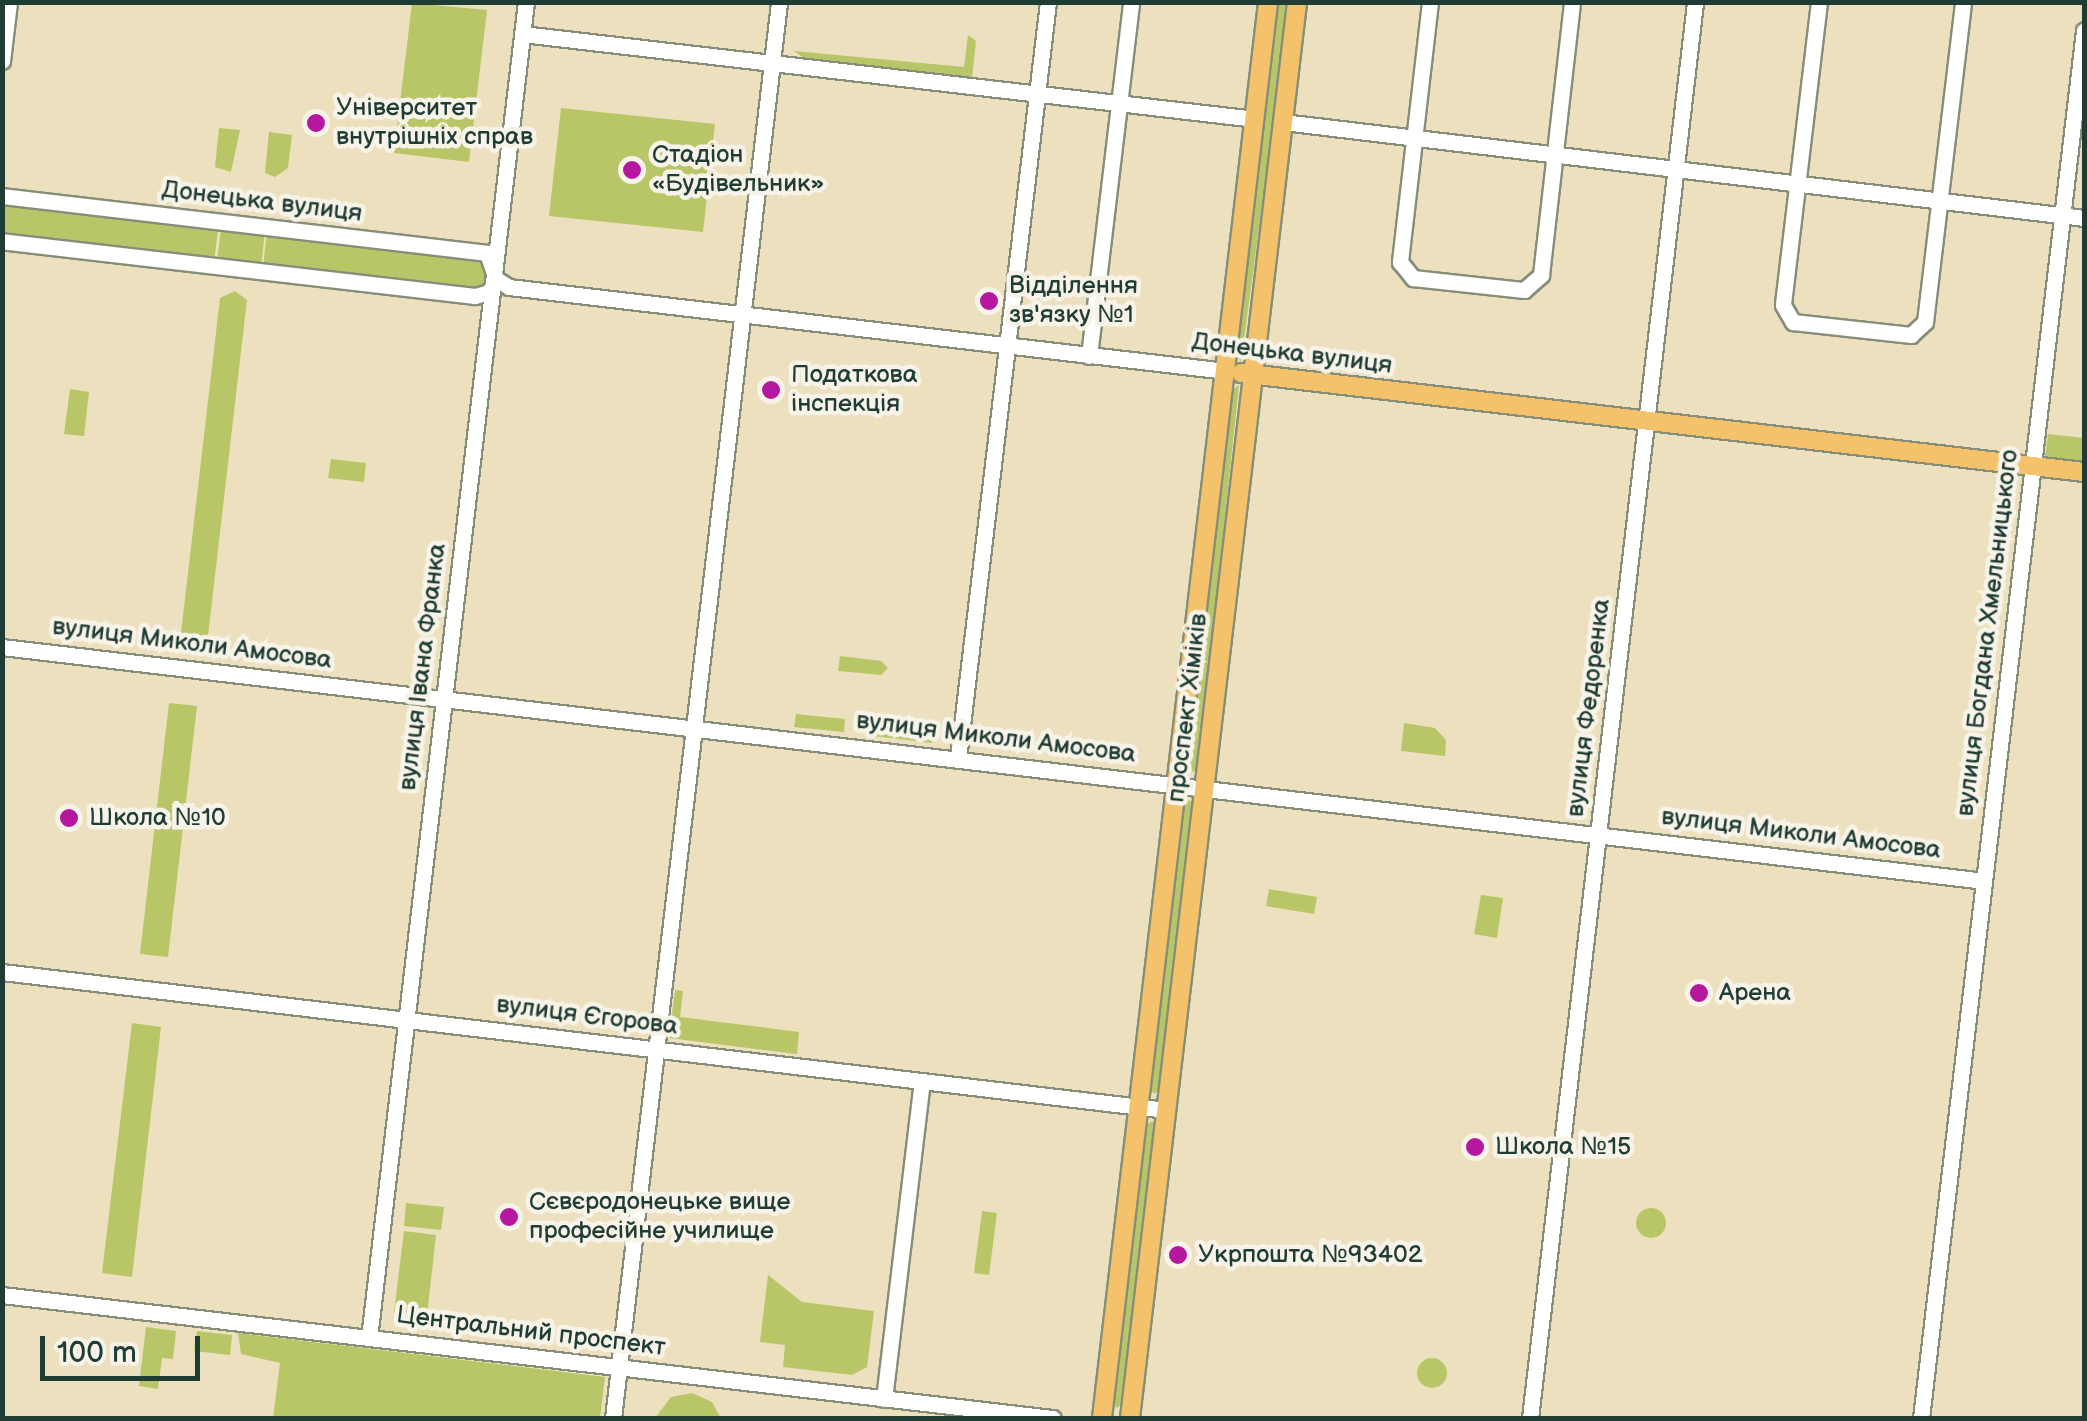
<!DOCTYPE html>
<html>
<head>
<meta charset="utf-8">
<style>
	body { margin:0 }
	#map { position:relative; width:2087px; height:1421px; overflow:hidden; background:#ece0be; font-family:"Balsamiq Sans",sans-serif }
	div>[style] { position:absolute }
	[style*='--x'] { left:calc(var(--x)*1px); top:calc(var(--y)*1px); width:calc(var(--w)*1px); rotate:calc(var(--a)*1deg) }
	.green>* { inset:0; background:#b9c668 }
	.round { border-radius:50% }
	.roads { filter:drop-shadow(2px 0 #868e79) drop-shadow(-2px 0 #868e79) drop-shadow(0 2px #868e79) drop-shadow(0 -2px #868e79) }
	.minor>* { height:15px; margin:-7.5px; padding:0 7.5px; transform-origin:7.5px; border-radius:7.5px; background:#fff }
	.major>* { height:18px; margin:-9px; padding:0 9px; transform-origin:9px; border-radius:9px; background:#f3c26a }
	.dots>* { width:28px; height:28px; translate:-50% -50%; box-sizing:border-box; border:5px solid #f7f3e8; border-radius:50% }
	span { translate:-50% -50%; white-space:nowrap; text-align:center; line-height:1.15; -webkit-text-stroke:9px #f7f3e8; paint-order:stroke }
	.poi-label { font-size:25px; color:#1f3d34 }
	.left { translate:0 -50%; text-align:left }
	.street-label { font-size:25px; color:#1f3d34 }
	.frame { position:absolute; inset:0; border:5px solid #1f3d34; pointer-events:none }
	.scale { position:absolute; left:40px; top:1336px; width:160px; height:45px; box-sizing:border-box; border:5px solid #1f3d34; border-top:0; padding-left:12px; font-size:30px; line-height:35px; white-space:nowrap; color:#1f3d34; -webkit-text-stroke:8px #f7f3e8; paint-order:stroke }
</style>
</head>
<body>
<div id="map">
	<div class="green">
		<div style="clip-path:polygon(412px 3px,487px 10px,469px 162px,394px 153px)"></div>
		<div style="clip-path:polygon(1276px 3px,1289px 3px,1241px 362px,1236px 355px)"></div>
		<div style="clip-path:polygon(968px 35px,976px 41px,972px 79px,808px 61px,794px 51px,964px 67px)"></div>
		<div style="clip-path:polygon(561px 108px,715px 124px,703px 232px,549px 216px)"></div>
		<div style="clip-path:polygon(219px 128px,240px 130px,231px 172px,215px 167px)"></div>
		<div style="clip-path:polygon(269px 132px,292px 135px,288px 168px,275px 177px,265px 173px)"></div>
		<div style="clip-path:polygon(3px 204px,218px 230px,214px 263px,3px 238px)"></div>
		<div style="clip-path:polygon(221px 228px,265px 233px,261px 266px,217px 261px)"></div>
		<div style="clip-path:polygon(267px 233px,479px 258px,488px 283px,475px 291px,263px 266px)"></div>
		<div style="clip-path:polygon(235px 291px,247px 300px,208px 636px,181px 633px,220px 298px)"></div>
		<div style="clip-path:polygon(1239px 385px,1198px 770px,1193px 772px,1188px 765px,1233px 389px)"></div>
		<div style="clip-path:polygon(70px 389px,89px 392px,84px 436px,64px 434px)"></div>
		<div style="clip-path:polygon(2048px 434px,2084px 438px,2084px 463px,2045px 458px)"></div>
		<div style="clip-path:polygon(331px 459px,366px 463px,364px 482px,328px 478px)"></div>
		<div style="clip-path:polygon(840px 656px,881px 661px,888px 668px,881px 675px,838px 671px)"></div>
		<div style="clip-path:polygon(169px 703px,197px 706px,168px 957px,140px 954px)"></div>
		<div style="clip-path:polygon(796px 714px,845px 719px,844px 732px,794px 727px)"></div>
		<div style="clip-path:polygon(874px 723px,934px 730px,932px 743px,873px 736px)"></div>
		<div style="clip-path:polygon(1404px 723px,1435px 728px,1446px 740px,1445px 756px,1401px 751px)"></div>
		<div style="clip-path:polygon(1189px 800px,1195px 806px,1161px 1089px,1154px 1094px,1149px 1087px,1183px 805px)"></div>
		<div style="clip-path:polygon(1269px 889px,1317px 897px,1314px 914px,1266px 906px)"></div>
		<div style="clip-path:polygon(1481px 895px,1503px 898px,1497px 938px,1474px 934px)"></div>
		<div style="clip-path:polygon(675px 990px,683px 991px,680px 1017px,799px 1032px,797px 1054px,669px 1038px)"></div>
		<div style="clip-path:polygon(132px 1023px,161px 1027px,132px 1277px,102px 1273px)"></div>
		<div style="clip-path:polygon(1152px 1121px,1157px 1127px,1124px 1403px,1117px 1408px,1112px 1402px,1145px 1126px)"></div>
		<div style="clip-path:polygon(406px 1203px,444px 1207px,441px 1230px,404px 1226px)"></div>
		<div class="round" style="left:1636px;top:1208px;width:30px;height:30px"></div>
		<div style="clip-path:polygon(982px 1211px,997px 1213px,989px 1275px,974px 1273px)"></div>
		<div style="clip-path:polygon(404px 1231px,436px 1235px,427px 1316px,394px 1312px)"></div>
		<div style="clip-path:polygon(768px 1275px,802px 1302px,874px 1311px,867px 1367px,852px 1375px,783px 1367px,785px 1345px,760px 1342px)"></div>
		<div style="clip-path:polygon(146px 1327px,176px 1331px,173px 1359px,162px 1358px,158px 1389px,139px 1386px)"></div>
		<div style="clip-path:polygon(197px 1331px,232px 1335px,230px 1355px,194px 1351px)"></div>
		<div style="clip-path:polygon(238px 1333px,605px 1377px,600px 1418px,273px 1418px,280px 1363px,241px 1354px)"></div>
		<div class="round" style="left:1417px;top:1358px;width:30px;height:30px"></div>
		<div style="clip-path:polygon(692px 1393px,712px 1402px,721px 1418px,655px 1418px,671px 1397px)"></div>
	</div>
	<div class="roads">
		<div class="minor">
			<div style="--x:1430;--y:2;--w:262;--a:96.6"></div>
			<div style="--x:1400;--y:262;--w:21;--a:51"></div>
			<div style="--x:1413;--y:278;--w:112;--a:6.2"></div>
			<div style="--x:1524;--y:290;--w:23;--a:-41"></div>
			<div style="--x:1541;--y:275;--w:275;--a:-83.5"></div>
			<div style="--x:1819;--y:2;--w:305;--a:96.8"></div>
			<div style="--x:1783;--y:305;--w:20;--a:60"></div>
			<div style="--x:1793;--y:322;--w:119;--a:6.3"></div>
			<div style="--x:1911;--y:335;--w:19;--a:-43"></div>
			<div style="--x:1925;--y:322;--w:322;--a:-83.2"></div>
			<div style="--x:522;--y:34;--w:738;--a:6.61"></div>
			<div style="--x:2;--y:61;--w:59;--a:-83.2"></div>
			<div style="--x:1283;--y:122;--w:807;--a:6.83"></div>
			<div style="--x:2;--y:196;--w:488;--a:6.7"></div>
			<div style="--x:487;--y:253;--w:28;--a:71"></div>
			<div style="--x:496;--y:279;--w:15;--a:118"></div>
			<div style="--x:489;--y:292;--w:15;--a:164"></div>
			<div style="--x:475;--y:296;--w:476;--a:-173.4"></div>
			<div style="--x:496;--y:279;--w:15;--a:32"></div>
			<div style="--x:509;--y:287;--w:722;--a:6.68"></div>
			<div style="--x:1089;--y:356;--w:356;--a:-83.2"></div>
			<div style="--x:2;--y:647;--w:1996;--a:6.73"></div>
			<div style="--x:958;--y:759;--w:762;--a:-83.22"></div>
			<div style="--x:2;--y:972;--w:1172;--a:6.76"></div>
			<div style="--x:2;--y:1295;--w:1058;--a:6.68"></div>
			<div style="--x:369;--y:1338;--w:1345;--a:-83.3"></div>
			<div style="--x:884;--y:1399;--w:320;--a:-83.2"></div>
			<div style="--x:613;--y:1418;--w:1426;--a:-83.31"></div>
			<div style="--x:1530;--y:1418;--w:1426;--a:-83.35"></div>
			<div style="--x:1921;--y:1418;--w:1397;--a:-83.3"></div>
		</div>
		<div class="major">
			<div style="--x:1241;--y:373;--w:849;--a:6.7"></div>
			<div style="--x:1102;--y:1418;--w:1426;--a:-83.31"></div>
			<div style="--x:1130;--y:1418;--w:1426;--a:-83.27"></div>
		</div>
	</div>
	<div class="dots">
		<div style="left:316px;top:123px;background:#b5179e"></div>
		<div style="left:632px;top:170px;background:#b5179e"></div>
		<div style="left:989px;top:301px;background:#b5179e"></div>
		<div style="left:771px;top:390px;background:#b5179e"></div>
		<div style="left:69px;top:818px;background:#b5179e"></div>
		<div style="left:1699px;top:993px;background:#b5179e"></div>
		<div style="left:1475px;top:1147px;background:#b5179e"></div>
		<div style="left:509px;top:1217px;background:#b5179e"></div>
		<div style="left:1178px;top:1255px;background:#b5179e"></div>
	</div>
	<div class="poi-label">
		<span class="left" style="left:336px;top:123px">Університет<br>внутрішніх справ</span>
		<span class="left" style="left:652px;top:170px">Стадіон<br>«Будівельник»</span>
		<span class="left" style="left:1009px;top:301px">Відділення<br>зв'язку №1</span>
		<span class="left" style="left:791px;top:390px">Податкова<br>інспекція</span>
		<span class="left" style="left:89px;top:818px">Школа №10</span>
		<span class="left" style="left:1719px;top:993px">Арена</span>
		<span class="left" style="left:1495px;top:1147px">Школа №15</span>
		<span class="left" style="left:529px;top:1217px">Сєвєродонецьке вище<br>професійне училище</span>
		<span class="left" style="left:1198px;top:1255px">Укрпошта №93402</span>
	</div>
	<div class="street-label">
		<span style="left:262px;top:202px;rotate:7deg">Донецька вулиця</span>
		<span style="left:1292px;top:354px;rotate:7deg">Донецька вулиця</span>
		<span style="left:1988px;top:633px;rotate:-83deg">вулиця Богдана Хмельницького</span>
		<span style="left:192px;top:644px;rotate:7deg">вулиця Миколи Амосова</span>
		<span style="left:423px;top:667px;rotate:-83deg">вулиця Івана Франка</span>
		<span style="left:1188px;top:708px;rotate:-83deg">проспект Хіміків</span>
		<span style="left:1589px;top:708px;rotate:-83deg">вулиця Федоренка</span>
		<span style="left:996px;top:738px;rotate:7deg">вулиця Миколи Амосова</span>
		<span style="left:1801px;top:834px;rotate:7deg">вулиця Миколи Амосова</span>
		<span style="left:587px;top:1016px;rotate:7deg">вулиця Єгорова</span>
		<span style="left:531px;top:1332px;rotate:7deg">Центральний проспект</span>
	</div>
	<div class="frame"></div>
	<div class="scale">100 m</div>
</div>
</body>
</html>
